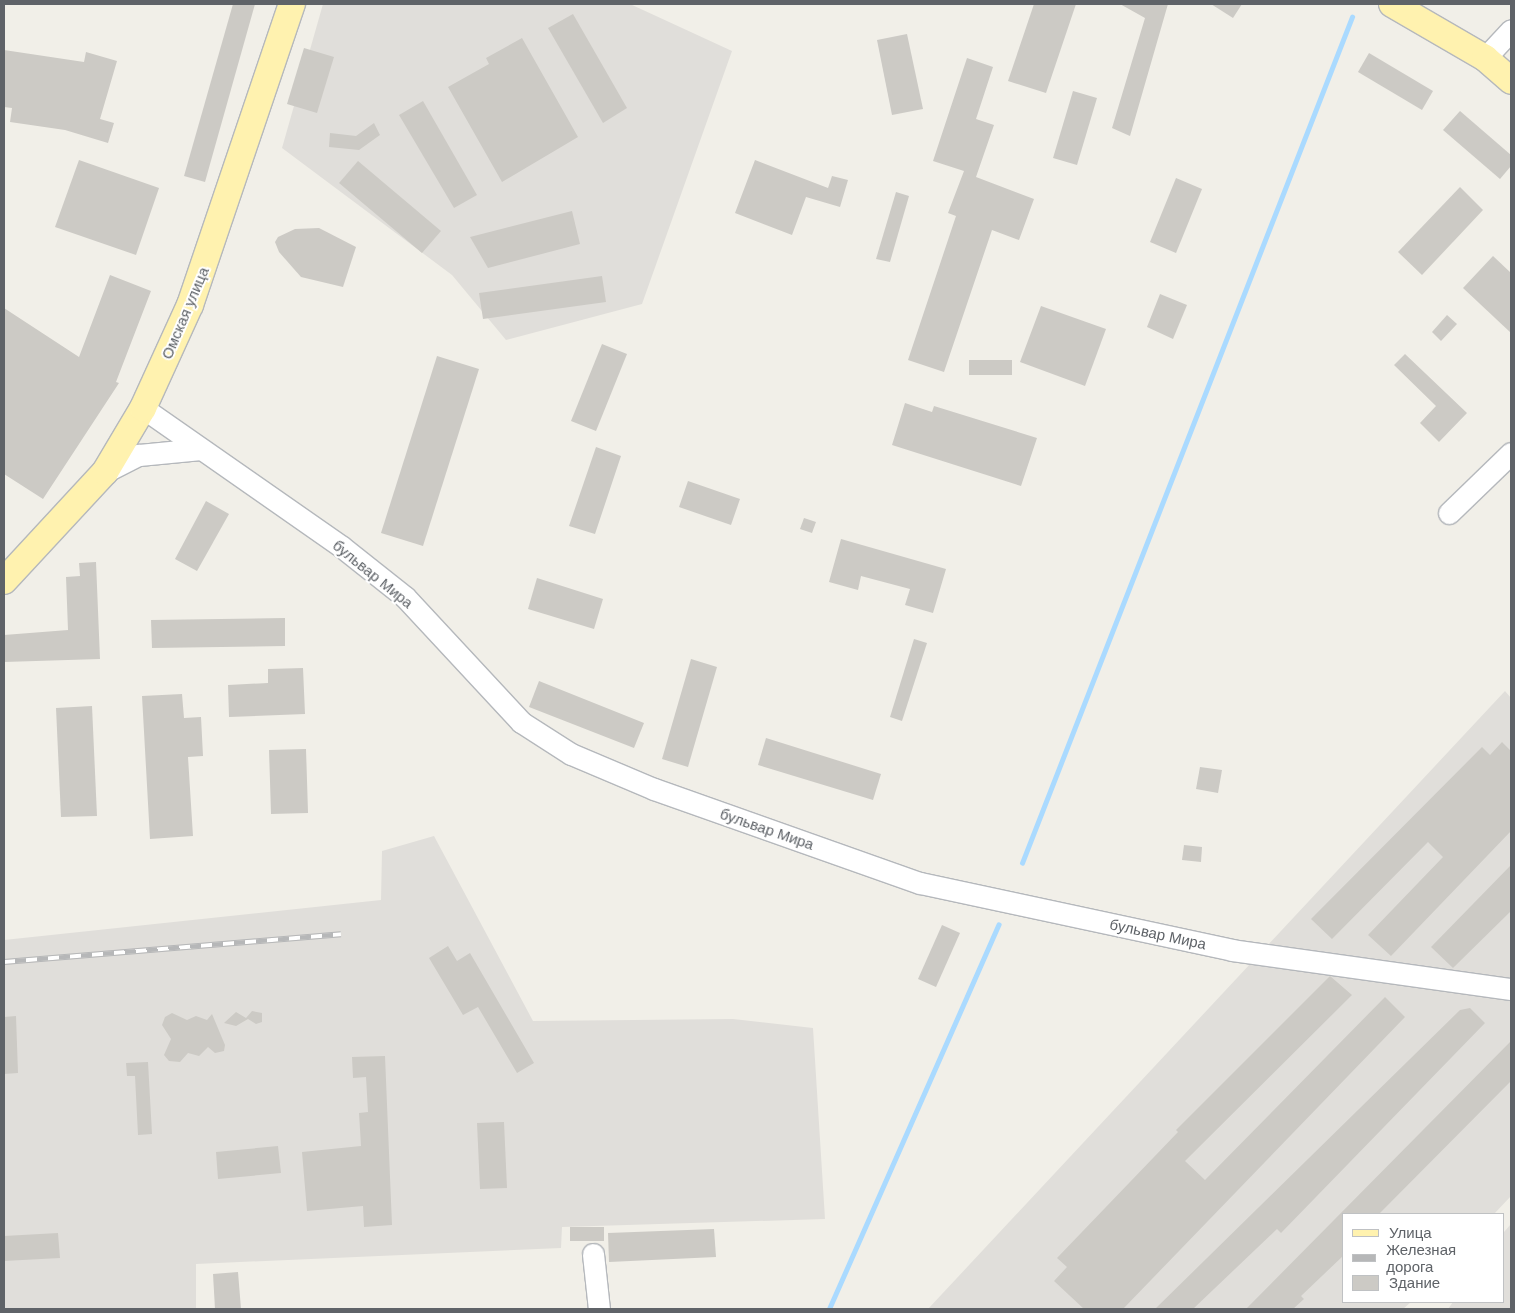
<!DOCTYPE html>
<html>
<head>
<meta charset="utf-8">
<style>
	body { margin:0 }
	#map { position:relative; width:1515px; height:1313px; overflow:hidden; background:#f1efe8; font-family:Helvetica,sans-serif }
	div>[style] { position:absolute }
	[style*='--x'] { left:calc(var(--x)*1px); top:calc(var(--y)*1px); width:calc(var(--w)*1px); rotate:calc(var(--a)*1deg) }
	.industrial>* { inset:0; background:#e0deda }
	.stream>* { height:4.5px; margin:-2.25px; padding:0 2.25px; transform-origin:2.25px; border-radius:2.25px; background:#aadaff }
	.building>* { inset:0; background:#cccac5 }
	.roads { filter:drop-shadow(1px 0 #b5b8bc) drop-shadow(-1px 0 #b5b8bc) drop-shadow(0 1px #b5b8bc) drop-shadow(0 -1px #b5b8bc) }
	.minor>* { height:21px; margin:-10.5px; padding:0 10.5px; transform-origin:10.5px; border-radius:10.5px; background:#fff }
	.major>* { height:26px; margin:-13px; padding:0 13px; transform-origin:13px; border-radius:13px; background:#fff2af }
	.rail>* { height:5.5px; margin-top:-2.75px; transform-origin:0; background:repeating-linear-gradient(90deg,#fff 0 11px,#b6b7b8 0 22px); box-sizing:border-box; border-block:1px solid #b6b7b8 }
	span { translate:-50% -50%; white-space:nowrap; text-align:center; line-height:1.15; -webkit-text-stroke:4px #fff; paint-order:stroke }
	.street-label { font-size:15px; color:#5f6368 }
	.frame { position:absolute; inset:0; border:5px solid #5f6368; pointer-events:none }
	.legend { position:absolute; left:1342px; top:1213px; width:162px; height:90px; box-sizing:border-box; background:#fff; border:1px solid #bfc1c3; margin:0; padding:6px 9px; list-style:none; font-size:15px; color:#5f6368 }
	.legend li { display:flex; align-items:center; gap:10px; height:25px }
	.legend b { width:25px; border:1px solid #bfc1c3 }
</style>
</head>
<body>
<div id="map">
	<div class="industrial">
		<div style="clip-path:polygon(323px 4px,630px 4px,732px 51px,642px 304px,506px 340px,452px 275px,282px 148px)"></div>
		<div style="clip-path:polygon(1505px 691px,1511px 698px,1511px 1196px,1494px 1214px,1344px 1214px,1344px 1302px,1411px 1302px,1403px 1309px,928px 1309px)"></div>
		<div style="clip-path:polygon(434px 836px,533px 1021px,733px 1019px,813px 1028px,825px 1219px,562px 1227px,561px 1248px,196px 1264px,196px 1309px,4px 1309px,4px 940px,381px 900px,382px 851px)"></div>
		<div style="clip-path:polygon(1511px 1224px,1511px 1309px,1448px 1309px,1453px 1302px,1504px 1302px,1504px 1232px)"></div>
	</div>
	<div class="stream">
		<div style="--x:1022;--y:863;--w:908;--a:-68.69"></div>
		<div style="--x:829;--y:1309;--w:420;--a:-66.2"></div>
	</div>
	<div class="building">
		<div style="clip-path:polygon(233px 4px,255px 4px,205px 182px,184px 176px)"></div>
		<div style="clip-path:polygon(1034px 4px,1076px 4px,1046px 93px,1008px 81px)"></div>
		<div style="clip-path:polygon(1120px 4px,1168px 4px,1130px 136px,1112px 128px,1145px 18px)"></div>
		<div style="clip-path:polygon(1211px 4px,1242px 4px,1233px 18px)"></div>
		<div style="clip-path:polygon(573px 14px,627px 108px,603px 123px,548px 28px)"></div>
		<div style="clip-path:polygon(907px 34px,923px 109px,892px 115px,877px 40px)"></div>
		<div style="clip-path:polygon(522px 38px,578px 137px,502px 182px,448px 87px,489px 64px,486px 58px)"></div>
		<div style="clip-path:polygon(304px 48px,334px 57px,317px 113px,287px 104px)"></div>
		<div style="clip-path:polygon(4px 50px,84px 62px,86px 52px,117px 61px,100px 119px,114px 123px,108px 143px,65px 130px,10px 122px,12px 108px,4px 107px)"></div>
		<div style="clip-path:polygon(1369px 53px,1433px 91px,1422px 110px,1358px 72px)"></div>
		<div style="clip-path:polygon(967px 58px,993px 67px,976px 119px,994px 125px,976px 177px,1034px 199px,1019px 240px,992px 230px,944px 372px,908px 360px,956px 216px,948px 213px,964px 171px,933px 161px)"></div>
		<div style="clip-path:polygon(1073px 91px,1097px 98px,1077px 165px,1053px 158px)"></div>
		<div style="clip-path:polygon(423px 101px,477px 195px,454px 208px,399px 115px)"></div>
		<div style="clip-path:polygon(1460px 111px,1511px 155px,1511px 166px,1500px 179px,1443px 130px)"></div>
		<div style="clip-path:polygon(374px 123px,380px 135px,359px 150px,329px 147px,330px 133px,356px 136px)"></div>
		<div style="clip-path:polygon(79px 160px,159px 188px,136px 255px,55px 227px)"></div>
		<div style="clip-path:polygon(755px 160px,828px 188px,832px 176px,848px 180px,840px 207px,806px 197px,792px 235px,735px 213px)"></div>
		<div style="clip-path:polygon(358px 161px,441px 231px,422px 253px,339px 183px)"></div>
		<div style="clip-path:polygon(1176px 178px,1202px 189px,1176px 253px,1150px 242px)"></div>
		<div style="clip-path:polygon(1460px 187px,1483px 210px,1422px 275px,1398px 252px)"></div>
		<div style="clip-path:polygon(896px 192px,909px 196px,890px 262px,876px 259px)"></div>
		<div style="clip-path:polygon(572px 211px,580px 244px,488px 268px,470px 237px)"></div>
		<div style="clip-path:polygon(319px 228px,356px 247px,343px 287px,301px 277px,279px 252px,275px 242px,278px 237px,295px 229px)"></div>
		<div style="clip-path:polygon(1493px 256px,1511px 273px,1511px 333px,1463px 288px)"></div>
		<div style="clip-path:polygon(110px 275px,151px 291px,116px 382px,119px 383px,43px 499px,4px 474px,4px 308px,79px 357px)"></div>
		<div style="clip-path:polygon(602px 276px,606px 302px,483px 319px,479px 293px)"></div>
		<div style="clip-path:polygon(1160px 294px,1187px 305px,1173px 339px,1147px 327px)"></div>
		<div style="clip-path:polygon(1041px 306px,1106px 329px,1085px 386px,1020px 362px)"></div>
		<div style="clip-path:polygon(1447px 315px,1457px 324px,1441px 341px,1432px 332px)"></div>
		<div style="clip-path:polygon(602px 344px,627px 354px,596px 431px,571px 421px)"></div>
		<div style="clip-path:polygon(1405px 354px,1467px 413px,1439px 442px,1420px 423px,1436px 406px,1394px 365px)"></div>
		<div style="clip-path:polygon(437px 356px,479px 369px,423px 546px,381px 533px)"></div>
		<div style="clip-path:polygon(969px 360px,1012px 360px,1012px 375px,969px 375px)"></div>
		<div style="clip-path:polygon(905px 403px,932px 412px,934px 406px,1037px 438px,1021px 486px,892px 445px)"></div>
		<div style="clip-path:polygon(596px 447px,621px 456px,595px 534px,569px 526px)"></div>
		<div style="clip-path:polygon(688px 481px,740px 499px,731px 525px,679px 507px)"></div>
		<div style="clip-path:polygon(206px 501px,229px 514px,197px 571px,175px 559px)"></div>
		<div style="clip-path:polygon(804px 518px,816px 522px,812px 533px,800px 529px)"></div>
		<div style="clip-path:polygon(841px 539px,946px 569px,933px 613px,905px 605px,910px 589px,861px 576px,858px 590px,829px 582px)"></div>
		<div style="clip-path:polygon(96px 562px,100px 659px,4px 662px,4px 635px,68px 630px,66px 577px,80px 576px,79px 563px)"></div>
		<div style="clip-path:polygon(537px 578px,603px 599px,594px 629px,528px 609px)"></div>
		<div style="clip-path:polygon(285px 618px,285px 646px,152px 648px,151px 620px)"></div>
		<div style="clip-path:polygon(914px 639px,927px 643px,902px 721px,890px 717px)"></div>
		<div style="clip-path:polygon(691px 659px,717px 667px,688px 767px,662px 759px)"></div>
		<div style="clip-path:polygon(303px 668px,305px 714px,229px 717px,228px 685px,268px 683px,268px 669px)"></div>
		<div style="clip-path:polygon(539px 681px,644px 723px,634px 748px,529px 707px)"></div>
		<div style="clip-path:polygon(182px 694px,184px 718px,201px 717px,203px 756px,188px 757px,193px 836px,150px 839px,142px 696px)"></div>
		<div style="clip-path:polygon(92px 706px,97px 816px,61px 817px,56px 708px)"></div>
		<div style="clip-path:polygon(766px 738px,881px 774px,873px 800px,758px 765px)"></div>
		<div style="clip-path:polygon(1502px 742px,1511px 751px,1511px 831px,1391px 956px,1368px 935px,1443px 857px,1428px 842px,1332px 939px,1311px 919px,1482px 747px,1490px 755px)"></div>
		<div style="clip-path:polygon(306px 749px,308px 813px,271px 814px,269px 750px)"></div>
		<div style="clip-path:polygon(1200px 767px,1222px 770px,1218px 793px,1196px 789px)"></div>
		<div style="clip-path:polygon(1184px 845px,1202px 847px,1201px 862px,1182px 860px)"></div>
		<div style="clip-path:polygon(1511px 865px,1511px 911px,1453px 968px,1431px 947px)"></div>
		<div style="clip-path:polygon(942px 925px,960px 933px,936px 987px,918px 979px)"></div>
		<div style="clip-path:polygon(448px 946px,457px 961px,470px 953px,534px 1063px,517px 1073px,478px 1007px,463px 1015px,429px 958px)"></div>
		<div style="clip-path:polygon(1330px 976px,1352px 995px,1185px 1161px,1205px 1180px,1385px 997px,1405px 1017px,1123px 1309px,1084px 1309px,1054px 1281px,1067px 1267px,1057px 1258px,1178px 1132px,1176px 1130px)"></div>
		<div style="clip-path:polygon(1470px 1008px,1485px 1023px,1281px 1233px,1277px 1229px,1193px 1309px,1155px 1309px,1460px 1010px)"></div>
		<div style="clip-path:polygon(252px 1011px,262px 1013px,262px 1022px,256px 1024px,248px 1019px,236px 1026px,224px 1023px,236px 1012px,246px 1018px)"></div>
		<div style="clip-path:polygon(172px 1013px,187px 1020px,196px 1016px,207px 1020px,212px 1014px,225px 1045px,224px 1051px,215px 1053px,208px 1047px,199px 1056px,188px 1053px,180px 1062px,169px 1061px,164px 1055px,171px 1039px,162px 1025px,165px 1017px)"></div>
		<div style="clip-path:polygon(16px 1016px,18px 1073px,4px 1074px,4px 1017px)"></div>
		<div style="clip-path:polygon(1511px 1041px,1511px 1081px,1379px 1214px,1344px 1214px,1344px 1255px,1301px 1296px,1304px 1299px,1293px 1309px,1246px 1309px)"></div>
		<div style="clip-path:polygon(385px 1056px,392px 1225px,364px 1227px,363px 1206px,307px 1211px,302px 1152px,361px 1146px,359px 1113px,368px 1112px,366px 1077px,353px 1078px,352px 1057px)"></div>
		<div style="clip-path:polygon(148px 1062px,152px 1134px,138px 1135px,135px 1076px,127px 1076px,126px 1063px)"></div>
		<div style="clip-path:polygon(504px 1122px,507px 1188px,480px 1189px,477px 1123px)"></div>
		<div style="clip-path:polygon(278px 1146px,281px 1173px,218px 1179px,216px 1152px)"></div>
		<div style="clip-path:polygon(570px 1227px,604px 1227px,604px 1241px,570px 1241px)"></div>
		<div style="clip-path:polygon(714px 1229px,716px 1257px,609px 1262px,608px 1233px)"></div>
		<div style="clip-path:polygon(58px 1233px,60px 1258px,4px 1261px,4px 1236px)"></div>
		<div style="clip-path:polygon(238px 1272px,241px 1309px,215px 1309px,213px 1274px)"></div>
	</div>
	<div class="roads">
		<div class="minor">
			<div style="--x:1485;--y:58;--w:38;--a:-47"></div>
			<div style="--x:143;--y:408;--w:243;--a:34.9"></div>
			<div style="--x:342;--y:547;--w:80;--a:38.4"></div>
			<div style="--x:405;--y:597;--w:171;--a:47.1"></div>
			<div style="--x:521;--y:722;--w:59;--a:32.6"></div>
			<div style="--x:571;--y:754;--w:90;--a:22.9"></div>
			<div style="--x:654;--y:789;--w:282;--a:19.5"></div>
			<div style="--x:920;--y:883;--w:319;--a:12.1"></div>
			<div style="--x:1232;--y:950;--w:282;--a:8"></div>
			<div style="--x:105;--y:472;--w:38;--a:-27"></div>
			<div style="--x:139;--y:455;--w:62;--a:-5.5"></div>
			<div style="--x:1449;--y:513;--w:86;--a:-44.1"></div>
			<div style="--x:593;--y:1254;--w:55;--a:83.8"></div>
		</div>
		<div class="major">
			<div style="--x:1392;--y:4;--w:108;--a:30.1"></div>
			<div style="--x:1485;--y:58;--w:35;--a:41"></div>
			<div style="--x:4;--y:581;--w:149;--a:-47.2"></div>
			<div style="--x:105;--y:472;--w:74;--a:-59.3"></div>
			<div style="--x:143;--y:408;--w:113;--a:-65.5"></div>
			<div style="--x:190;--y:305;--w:318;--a:-71.3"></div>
		</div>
	</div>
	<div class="rail">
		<div style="--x:4;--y:962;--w:338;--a:-4.7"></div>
	</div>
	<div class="street-label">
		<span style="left:185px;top:313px;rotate:-67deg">Омская улица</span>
		<span style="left:373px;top:574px;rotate:39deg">бульвар Мира</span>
		<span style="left:767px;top:829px;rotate:19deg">бульвар Мира</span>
		<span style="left:1158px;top:934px;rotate:12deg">бульвар Мира</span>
	</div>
	<div class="frame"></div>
	<ul class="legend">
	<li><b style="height:6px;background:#fff2af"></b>Улица</li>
	<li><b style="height:6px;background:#b6b7b8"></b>Железная дорога</li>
	<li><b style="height:14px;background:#cccac5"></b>Здание</li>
	</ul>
</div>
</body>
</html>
